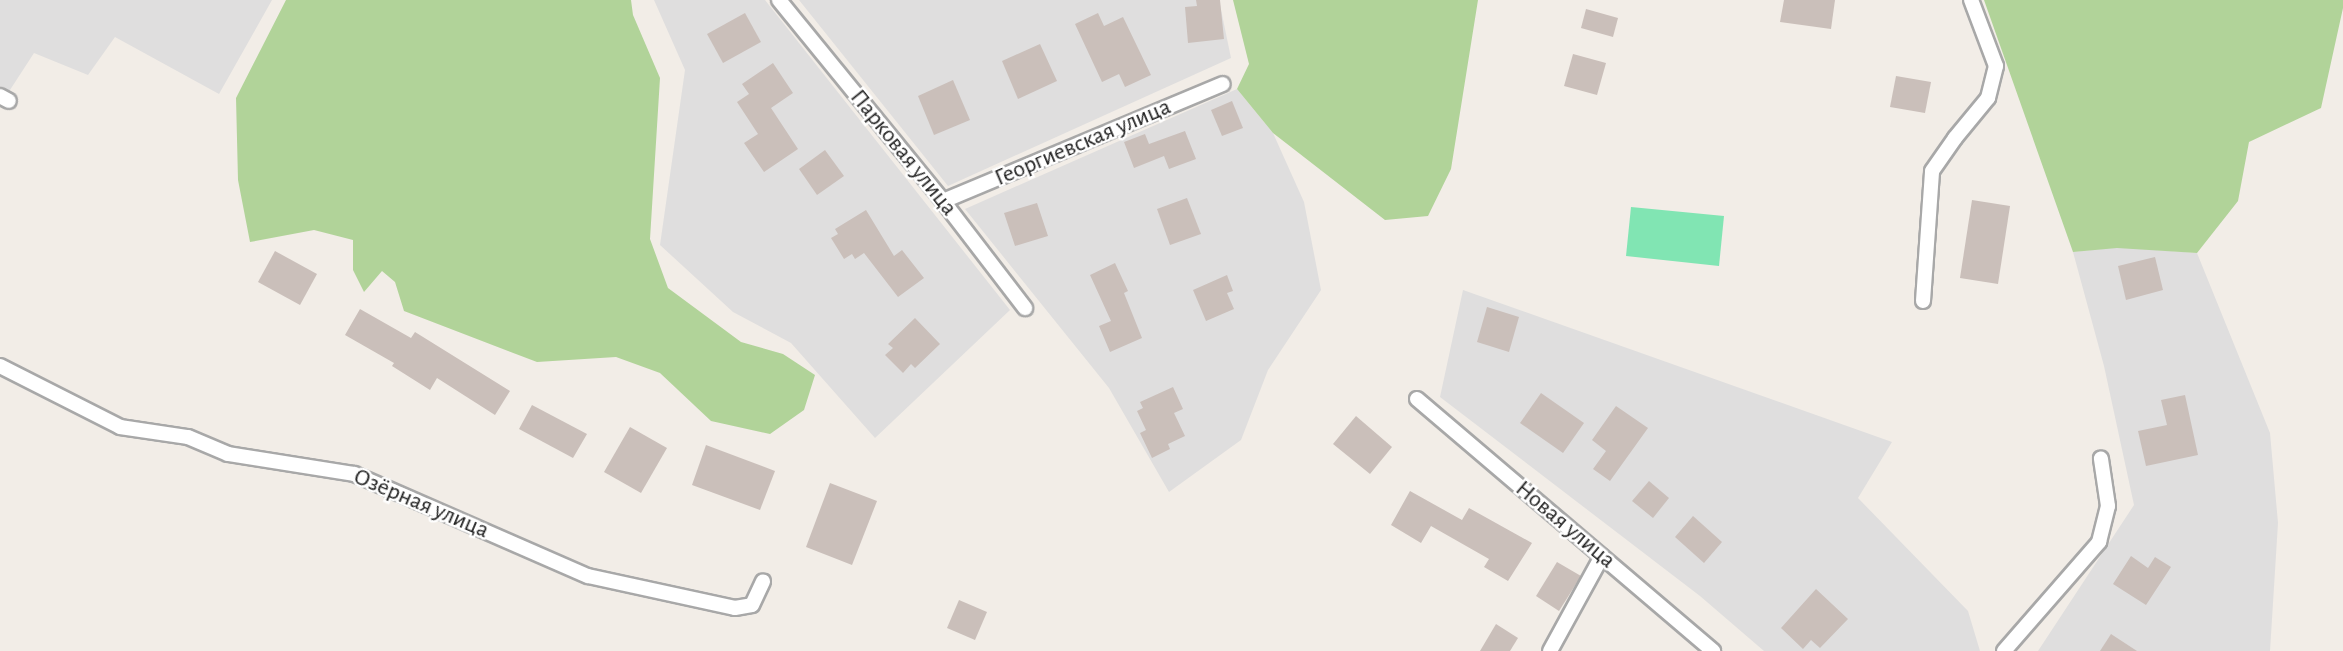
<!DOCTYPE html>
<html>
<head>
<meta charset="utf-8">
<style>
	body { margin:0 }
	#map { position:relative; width:2343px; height:651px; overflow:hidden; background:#f2ede7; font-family:"Alegreya Sans",sans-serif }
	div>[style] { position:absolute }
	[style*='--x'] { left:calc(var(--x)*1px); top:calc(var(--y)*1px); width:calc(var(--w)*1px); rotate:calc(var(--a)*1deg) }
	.residential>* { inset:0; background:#dfdede }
	.forest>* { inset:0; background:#b1d399 }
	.pitch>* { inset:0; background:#81e5b3 }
	.building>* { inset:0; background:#cabfba }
	.roads { filter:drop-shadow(2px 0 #a8a8a8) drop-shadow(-2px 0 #a8a8a8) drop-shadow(0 2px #a8a8a8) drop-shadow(0 -2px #a8a8a8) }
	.street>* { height:14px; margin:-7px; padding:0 7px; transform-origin:7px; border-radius:7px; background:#fff }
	span { translate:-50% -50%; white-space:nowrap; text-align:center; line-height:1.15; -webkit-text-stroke:5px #fff; paint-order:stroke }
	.street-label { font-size:24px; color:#212121 }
</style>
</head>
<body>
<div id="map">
	<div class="residential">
		<div style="clip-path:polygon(0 0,272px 0,219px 94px,115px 37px,88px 75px,34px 53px,8px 93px,0 88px)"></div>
		<div style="clip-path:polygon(654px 0,765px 0,1010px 310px,875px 438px,791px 343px,733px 312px,660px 245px,685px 70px)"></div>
		<div style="clip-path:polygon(799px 0,1219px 0,1231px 58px,948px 186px)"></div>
		<div style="clip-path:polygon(1237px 89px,1273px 133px,1304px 202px,1321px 290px,1268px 370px,1241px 440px,1169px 492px,1109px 388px,965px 209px)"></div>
		<div style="clip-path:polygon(2117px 247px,2197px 253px,2270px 433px,2278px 523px,2270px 651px,2038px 651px,2134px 505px,2104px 366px,2073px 252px)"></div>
		<div style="clip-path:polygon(1463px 290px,1892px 442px,1858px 498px,1968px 611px,1980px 651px,1764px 651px,1700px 596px,1440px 397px)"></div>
	</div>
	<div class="forest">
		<div style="clip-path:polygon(286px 0,631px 0,633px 15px,660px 78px,650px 239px,668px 288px,741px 342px,783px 354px,815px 375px,804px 410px,770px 434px,711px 421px,660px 373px,616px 357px,537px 362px,404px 311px,395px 282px,382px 271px,364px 292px,353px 270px,353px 240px,314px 230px,250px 242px,238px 180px,236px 98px)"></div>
		<div style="clip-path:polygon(1233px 0,1478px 0,1451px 169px,1428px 216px,1385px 220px,1273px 133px,1237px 89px,1249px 64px)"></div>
		<div style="clip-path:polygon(1984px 0,2343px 0,2343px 8px,2321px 108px,2249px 142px,2238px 201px,2197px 253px,2117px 248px,2073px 252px)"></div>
	</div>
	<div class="pitch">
		<div style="clip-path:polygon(1631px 207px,1724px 216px,1719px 266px,1626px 256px)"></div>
	</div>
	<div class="building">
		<div style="clip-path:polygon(1196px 0,1220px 0,1224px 39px,1188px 43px,1185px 7px,1197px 6px)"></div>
		<div style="clip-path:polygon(1784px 0,1835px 0,1831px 29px,1780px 22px)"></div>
		<div style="clip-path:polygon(1586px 9px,1618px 18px,1613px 37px,1581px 28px)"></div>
		<div style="clip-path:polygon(745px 13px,761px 42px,723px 63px,707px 34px)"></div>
		<div style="clip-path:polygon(1098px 13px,1104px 26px,1123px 17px,1151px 75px,1125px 87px,1119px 74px,1102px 82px,1075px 24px)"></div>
		<div style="clip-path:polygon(1040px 44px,1057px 81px,1018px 99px,1002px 61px)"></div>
		<div style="clip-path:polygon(1573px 54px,1606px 63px,1597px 95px,1564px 86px)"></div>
		<div style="clip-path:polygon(773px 63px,793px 93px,771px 108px,798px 149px,764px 172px,744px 143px,758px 134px,737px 102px,749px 94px,742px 84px)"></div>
		<div style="clip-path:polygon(1896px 76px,1931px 82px,1925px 113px,1890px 107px)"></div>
		<div style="clip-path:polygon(953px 80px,970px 120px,934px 135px,918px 96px)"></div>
		<div style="clip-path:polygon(1232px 101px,1243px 128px,1222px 136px,1211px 110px)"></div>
		<div style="clip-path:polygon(1185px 131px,1196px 159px,1169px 169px,1164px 156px,1134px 168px,1124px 142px,1145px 134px,1149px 144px)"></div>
		<div style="clip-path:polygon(825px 150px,844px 176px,817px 195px,799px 169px)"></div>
		<div style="clip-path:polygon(1187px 198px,1201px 234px,1170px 245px,1157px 209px)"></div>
		<div style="clip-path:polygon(1972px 200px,2010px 206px,1998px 284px,1960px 278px)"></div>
		<div style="clip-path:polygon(1037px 203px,1048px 236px,1015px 246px,1004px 213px)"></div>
		<div style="clip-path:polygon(866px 210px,894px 256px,902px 250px,924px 278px,898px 297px,864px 253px,855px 259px,852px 254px,844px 259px,831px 238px,838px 234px,835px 229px)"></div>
		<div style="clip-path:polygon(275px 251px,317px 274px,300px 305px,258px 282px)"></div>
		<div style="clip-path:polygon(2155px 257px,2163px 290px,2126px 300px,2118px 266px)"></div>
		<div style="clip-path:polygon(1115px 263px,1128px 291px,1124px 293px,1142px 338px,1110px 352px,1099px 326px,1111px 321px,1090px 275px)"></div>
		<div style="clip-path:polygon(1227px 275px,1233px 291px,1227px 293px,1234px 309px,1206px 321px,1193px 290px)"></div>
		<div style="clip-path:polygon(1487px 307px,1519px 317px,1509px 352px,1477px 342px)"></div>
		<div style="clip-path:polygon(360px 309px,411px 338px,415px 332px,510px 391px,495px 415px,437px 378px,430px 390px,392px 366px,394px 363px,345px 335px)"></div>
		<div style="clip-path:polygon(915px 318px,940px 344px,915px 368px,911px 364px,903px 373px,885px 355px,893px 348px,888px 344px)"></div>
		<div style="clip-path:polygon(1173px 387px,1183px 409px,1174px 413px,1185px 436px,1168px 444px,1170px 449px,1152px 458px,1140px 433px,1146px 430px,1137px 411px,1143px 408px,1140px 402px)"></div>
		<div style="clip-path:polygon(1541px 393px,1584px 423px,1563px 453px,1520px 423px)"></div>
		<div style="clip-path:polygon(2185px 395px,2198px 455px,2146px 466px,2138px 431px,2167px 425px,2161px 400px)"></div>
		<div style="clip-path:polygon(532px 405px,587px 434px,573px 458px,519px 429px)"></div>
		<div style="clip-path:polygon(1616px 406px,1648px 428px,1610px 481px,1593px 469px,1606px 451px,1592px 440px)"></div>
		<div style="clip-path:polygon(1356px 416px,1392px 447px,1370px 474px,1333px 444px)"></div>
		<div style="clip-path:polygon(630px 427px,667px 448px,641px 493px,604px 472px)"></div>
		<div style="clip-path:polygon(706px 445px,775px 471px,760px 510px,692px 485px)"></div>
		<div style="clip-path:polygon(1649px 481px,1669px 498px,1653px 518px,1632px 501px)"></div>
		<div style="clip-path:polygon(830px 483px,877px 501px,852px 565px,806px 547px)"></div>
		<div style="clip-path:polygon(1410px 491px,1462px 520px,1469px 508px,1532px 543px,1508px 581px,1484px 567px,1489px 559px,1431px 526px,1421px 543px,1391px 525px)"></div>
		<div style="clip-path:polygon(1693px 516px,1722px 542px,1704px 563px,1675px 537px)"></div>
		<div style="clip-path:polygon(2131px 556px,2148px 568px,2155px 557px,2171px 567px,2146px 605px,2113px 584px)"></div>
		<div style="clip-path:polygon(1557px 562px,1581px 576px,1559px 611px,1536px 596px)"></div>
		<div style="clip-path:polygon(1816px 589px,1848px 619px,1820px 648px,1811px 640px,1803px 649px,1781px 628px)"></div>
		<div style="clip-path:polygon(959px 600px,987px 612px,975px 640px,947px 628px)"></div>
		<div style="clip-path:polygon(1496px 624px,1518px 638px,1510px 651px,1480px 651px)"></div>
		<div style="clip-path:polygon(2111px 634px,2137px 651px,2100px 651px)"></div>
	</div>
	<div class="roads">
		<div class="street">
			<div style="--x:779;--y:0;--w:259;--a:50.8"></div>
			<div style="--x:943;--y:201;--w:135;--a:52.5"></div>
			<div style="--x:0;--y:96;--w:10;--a:29"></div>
			<div style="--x:943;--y:201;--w:303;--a:-22.7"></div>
			<div style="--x:1923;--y:301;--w:130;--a:-86"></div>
			<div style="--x:1932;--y:171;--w:40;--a:-55.1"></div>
			<div style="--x:1955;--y:138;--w:52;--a:-50.5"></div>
			<div style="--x:1988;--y:98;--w:33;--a:-76"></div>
			<div style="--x:1996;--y:66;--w:71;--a:-110.7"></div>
			<div style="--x:0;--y:366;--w:135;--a:26.9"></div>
			<div style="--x:120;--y:427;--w:69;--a:8.4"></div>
			<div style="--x:188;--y:437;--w:43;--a:23"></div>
			<div style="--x:228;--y:454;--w:128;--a:9"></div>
			<div style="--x:354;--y:474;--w:255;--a:23.6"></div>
			<div style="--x:588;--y:576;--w:150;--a:12.3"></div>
			<div style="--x:735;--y:608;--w:17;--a:-10"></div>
			<div style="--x:752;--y:605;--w:26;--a:-65"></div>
			<div style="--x:1417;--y:399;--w:389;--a:40.4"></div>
			<div style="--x:1550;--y:651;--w:108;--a:-61.3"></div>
			<div style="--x:2004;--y:651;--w:145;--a:-48.9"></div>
			<div style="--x:2099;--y:542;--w:37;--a:-76"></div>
			<div style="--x:2108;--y:506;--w:48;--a:-98.5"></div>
		</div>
	</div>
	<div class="street-label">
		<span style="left:1083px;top:143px;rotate:-23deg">Георгиевская улица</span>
		<span style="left:903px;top:153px;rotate:51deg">Парковая улица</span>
		<span style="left:421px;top:504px;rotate:23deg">Озёрная улица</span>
		<span style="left:1565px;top:525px;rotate:40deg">Новая улица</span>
	</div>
</div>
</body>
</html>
